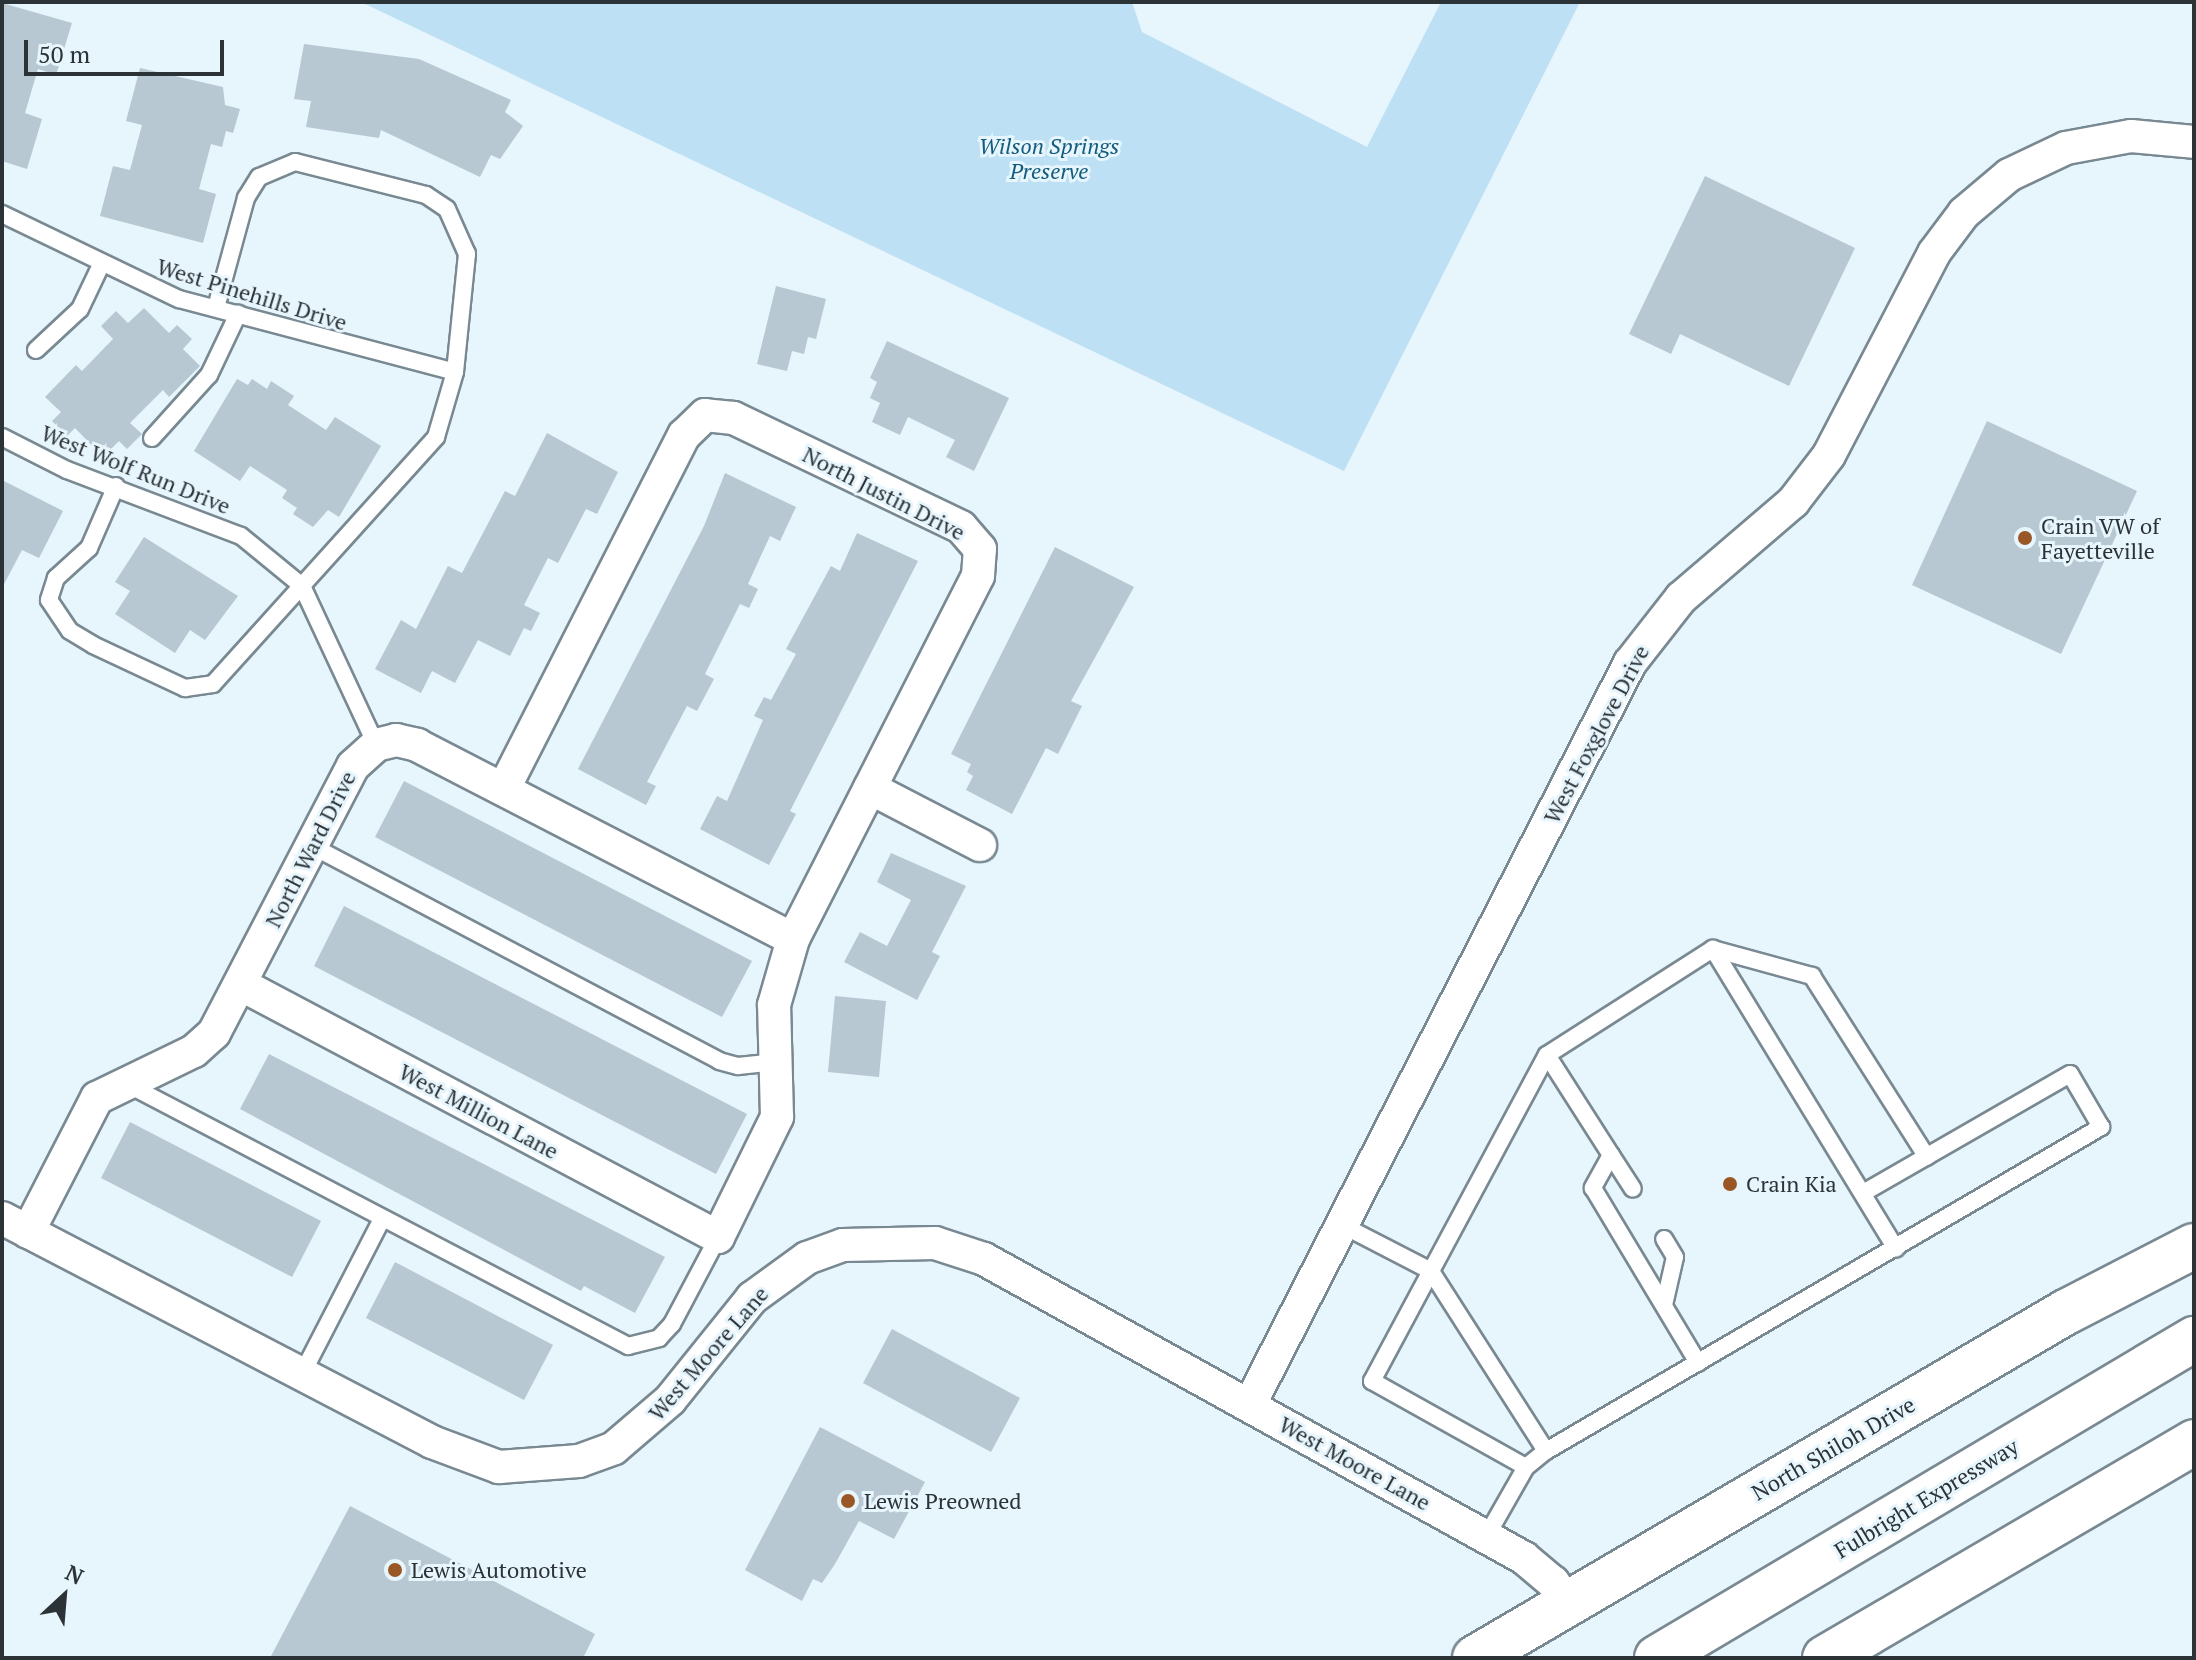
<!DOCTYPE html>
<html>
<head>
<meta charset="utf-8">
<style>
	body { margin:0 }
	#map { position:relative; width:2196px; height:1660px; overflow:hidden; background:#e7f5fd; font-family:"PT Serif",serif }
	div>[style] { position:absolute }
	[style*='--x'] { left:calc(var(--x)*1px); top:calc(var(--y)*1px); width:calc(var(--w)*1px); rotate:calc(var(--a)*1deg) }
	.green>* { inset:0; background:#bde0f4 }
	.building>* { inset:0; background:#b7c8d2 }
	.roads { filter:drop-shadow(2px 0 #798992) drop-shadow(-2px 0 #798992) drop-shadow(0 2px #798992) drop-shadow(0 -2px #798992) }
	.lane>* { height:16px; margin:-8px; padding:0 8px; transform-origin:8px; border-radius:8px; background:#fff }
	.street>* { height:32px; margin:-16px; padding:0 16px; transform-origin:16px; border-radius:16px; background:#fff }
	.secondary>* { height:44px; margin:-22px; padding:0 22px; transform-origin:22px; border-radius:22px; background:#fff }
	.highway>* { height:44px; margin:-22px; padding:0 22px; transform-origin:22px; border-radius:22px; background:#fff }
	.dots>* { width:22px; height:22px; translate:-50% -50%; box-sizing:border-box; border:4px solid #e7f5fd; border-radius:50% }
	span { translate:-50% -50%; white-space:nowrap; text-align:center; line-height:1.15; -webkit-text-stroke:6px #e7f5fd; paint-order:stroke }
	.park-label { font-size:22px; color:#145c7d; font-style:italic }
	.street-label { font-size:22px; color:#2c3337 }
	.poi-label { font-size:22px; color:#2c3337 }
	.left { translate:0 -50%; text-align:left }
	.frame { position:absolute; inset:0; border:4px solid #2c3337; pointer-events:none }
	.north { position:absolute; left:24px; top:1556px; width:80px; height:80px; -webkit-text-stroke:6px #e7f5fd; paint-order:stroke; rotate:26deg; font-size:22px; font-weight:700; line-height:32px; text-align:center; color:#2c3337 }
	.north::after { content:''; display:block; margin:auto; width:28px; height:36px; background:#2c3337; clip-path:polygon(50% 0,100% 100%,50% 72%,0 100%) }
	.scale { position:absolute; left:24px; top:40px; width:200px; height:36px; box-sizing:border-box; border:4px solid #2c3337; border-top:0; padding-left:10px; font-size:24px; line-height:28px; white-space:nowrap; color:#2c3337; -webkit-text-stroke:6px #e7f5fd; paint-order:stroke }
</style>
</head>
<body>
<div id="map">
	<div class="green">
		<div style="clip-path:polygon(361px 2px,1132px 2px,1142px 32px,1367px 147px,1441px 2px,1580px 2px,1344px 471px)"></div>
	</div>
	<div class="building">
		<div style="clip-path:polygon(2px 3px,72px 23px,56px 75px,38px 69px,25px 113px,42px 119px,27px 169px,2px 161px)"></div>
		<div style="clip-path:polygon(304px 44px,419px 59px,511px 100px,505px 112px,523px 126px,500px 159px,491px 155px,480px 177px,381px 130px,379px 138px,306px 127px,311px 101px,294px 99px)"></div>
		<div style="clip-path:polygon(140px 68px,223px 87px,225px 105px,240px 109px,233px 133px,226px 131px,222px 147px,211px 144px,199px 189px,216px 194px,203px 243px,100px 216px,113px 166px,130px 170px,142px 125px,126px 121px)"></div>
		<div style="clip-path:polygon(1705px 176px,1855px 248px,1789px 386px,1680px 334px,1671px 354px,1629px 334px)"></div>
		<div style="clip-path:polygon(776px 286px,826px 299px,816px 339px,808px 337px,804px 354px,792px 351px,787px 371px,757px 364px)"></div>
		<div style="clip-path:polygon(144px 308px,169px 333px,177px 325px,192px 339px,183px 349px,200px 366px,169px 397px,163px 390px,130px 423px,142px 434px,127px 449px,119px 441px,103px 457px,75px 428px,67px 436px,52px 421px,61px 412px,45px 397px,76px 365px,82px 371px,113px 339px,101px 326px,116px 311px,128px 323px)"></div>
		<div style="clip-path:polygon(887px 341px,1009px 398px,974px 471px,946px 457px,955px 440px,908px 417px,900px 435px,872px 422px,880px 403px,870px 398px,877px 382px,870px 378px)"></div>
		<div style="clip-path:polygon(237px 379px,248px 385px,252px 379px,267px 389px,271px 381px,294px 396px,288px 405px,326px 430px,335px 417px,381px 446px,339px 517px,328px 510px,313px 527px,293px 514px,297px 508px,282px 498px,287px 490px,250px 466px,240px 481px,194px 451px)"></div>
		<div style="clip-path:polygon(1987px 421px,2137px 491px,2061px 654px,1912px 585px)"></div>
		<div style="clip-path:polygon(547px 433px,618px 472px,597px 514px,586px 509px,558px 563px,548px 558px,524px 605px,540px 613px,531px 631px,524px 628px,510px 656px,478px 640px,455px 683px,432px 671px,421px 693px,375px 669px,401px 620px,416px 629px,448px 566px,462px 573px,505px 491px,515px 496px)"></div>
		<div style="clip-path:polygon(725px 473px,796px 507px,780px 541px,770px 536px,748px 584px,758px 589px,749px 608px,740px 604px,705px 674px,714px 679px,697px 711px,687px 706px,668px 742px,647px 782px,656px 786px,646px 805px,578px 769px,704px 526px)"></div>
		<div style="clip-path:polygon(2px 480px,63px 511px,39px 558px,22px 550px,2px 588px)"></div>
		<div style="clip-path:polygon(857px 533px,918px 561px,790px 811px,796px 814px,769px 865px,700px 829px,717px 796px,727px 801px,763px 720px,754px 716px,764px 697px,771px 700px,796px 654px,786px 649px,831px 566px,840px 571px)"></div>
		<div style="clip-path:polygon(144px 537px,238px 596px,205px 640px,190px 630px,175px 653px,115px 614px,130px 591px,115px 582px)"></div>
		<div style="clip-path:polygon(1055px 547px,1134px 587px,1071px 701px,1082px 706px,1058px 754px,1046px 748px,1012px 814px,966px 790px,973px 776px,967px 772px,971px 764px,951px 754px)"></div>
		<div style="clip-path:polygon(404px 781px,752px 961px,722px 1017px,375px 837px)"></div>
		<div style="clip-path:polygon(891px 853px,966px 886px,932px 952px,940px 956px,917px 1000px,844px 962px,860px 932px,887px 946px,911px 900px,877px 882px)"></div>
		<div style="clip-path:polygon(344px 906px,747px 1114px,716px 1174px,314px 966px)"></div>
		<div style="clip-path:polygon(835px 996px,886px 1001px,879px 1077px,828px 1072px)"></div>
		<div style="clip-path:polygon(269px 1054px,665px 1257px,635px 1313px,584px 1286px,581px 1291px,240px 1109px)"></div>
		<div style="clip-path:polygon(130px 1122px,321px 1221px,292px 1277px,101px 1178px)"></div>
		<div style="clip-path:polygon(395px 1262px,553px 1345px,524px 1400px,366px 1318px)"></div>
		<div style="clip-path:polygon(892px 1329px,1020px 1398px,991px 1452px,863px 1383px)"></div>
		<div style="clip-path:polygon(820px 1427px,925px 1482px,894px 1539px,859px 1521px,835px 1564px,822px 1583px,813px 1579px,802px 1601px,745px 1570px)"></div>
		<div style="clip-path:polygon(350px 1506px,595px 1634px,583px 1658px,270px 1658px)"></div>
	</div>
	<div class="roads">
		<div class="lane">
			<div style="--x:2;--y:214;--w:196;--a:25.7"></div>
			<div style="--x:179;--y:299;--w:285;--a:14.8"></div>
			<div style="--x:36;--y:350;--w:60;--a:-43"></div>
			<div style="--x:80;--y:309;--w:49;--a:-64.5"></div>
			<div style="--x:2;--y:437;--w:73;--a:26.9"></div>
			<div style="--x:67;--y:470;--w:186;--a:20.8"></div>
			<div style="--x:241;--y:536;--w:79;--a:39.3"></div>
			<div style="--x:302;--y:586;--w:175;--a:65"></div>
			<div style="--x:152;--y:438;--w:85;--a:-47.9"></div>
			<div style="--x:209;--y:375;--w:68;--a:-64.6"></div>
			<div style="--x:116;--y:486;--w:68;--a:113.5"></div>
			<div style="--x:89;--y:548;--w:45;--a:137.7"></div>
			<div style="--x:56;--y:578;--w:23;--a:108"></div>
			<div style="--x:49;--y:600;--w:37;--a:56"></div>
			<div style="--x:70;--y:631;--w:27;--a:31"></div>
			<div style="--x:93;--y:645;--w:102;--a:25.1"></div>
			<div style="--x:185;--y:688;--w:28;--a:-8"></div>
			<div style="--x:213;--y:684;--w:333;--a:-47.9"></div>
			<div style="--x:436;--y:437;--w:68;--a:-73.7"></div>
			<div style="--x:455;--y:372;--w:119;--a:-84.2"></div>
			<div style="--x:467;--y:254;--w:49;--a:-114"></div>
			<div style="--x:447;--y:209;--w:25;--a:-146"></div>
			<div style="--x:426;--y:195;--w:135;--a:-165.9"></div>
			<div style="--x:295;--y:162;--w:39;--a:157"></div>
			<div style="--x:259;--y:177;--w:25;--a:122"></div>
			<div style="--x:246;--y:198;--w:114;--a:105.3"></div>
			<div style="--x:312;--y:846;--w:460;--a:27.8"></div>
			<div style="--x:719;--y:1061;--w:20;--a:15"></div>
			<div style="--x:738;--y:1066;--w:36;--a:-6"></div>
			<div style="--x:1713;--y:949;--w:103;--a:15.3"></div>
			<div style="--x:1812;--y:976;--w:214;--a:57.6"></div>
			<div style="--x:1547;--y:1055;--w:119;--a:57.4"></div>
			<div style="--x:1611;--y:1155;--w:38;--a:119"></div>
			<div style="--x:1593;--y:1188;--w:204;--a:59"></div>
			<div style="--x:125;--y:1083;--w:568;--a:27.6"></div>
			<div style="--x:628;--y:1346;--w:32;--a:-14"></div>
			<div style="--x:659;--y:1338;--w:19;--a:-47"></div>
			<div style="--x:672;--y:1324;--w:98;--a:-62.1"></div>
			<div style="--x:1611;--y:1155;--w:40;--a:57.1"></div>
			<div style="--x:1342;--y:1225;--w:100;--a:27.3"></div>
			<div style="--x:1431;--y:1271;--w:125;--a:118.2"></div>
			<div style="--x:1372;--y:1381;--w:176;--a:29.2"></div>
			<div style="--x:1664;--y:1305;--w:49;--a:-77.1"></div>
			<div style="--x:1675;--y:1257;--w:21;--a:-121"></div>
			<div style="--x:302;--y:1374;--w:174;--a:-62.7"></div>
			<div style="--x:1546;--y:1451;--w:214;--a:-122.6"></div>
			<div style="--x:1431;--y:1271;--w:245;--a:-61.8"></div>
			<div style="--x:1547;--y:1055;--w:197;--a:-32.6"></div>
			<div style="--x:1713;--y:949;--w:351;--a:58.6"></div>
			<div style="--x:1486;--y:1537;--w:81;--a:-60.3"></div>
			<div style="--x:1526;--y:1467;--w:26;--a:-39"></div>
			<div style="--x:1546;--y:1451;--w:643;--a:-30.28"></div>
			<div style="--x:2101;--y:1127;--w:61;--a:-120.3"></div>
			<div style="--x:2070;--y:1074;--w:239;--a:150.1"></div>
		</div>
		<div class="street">
			<div style="--x:870;--y:788;--w:124;--a:27.4"></div>
			<div style="--x:240;--y:984;--w:541;--a:27.89"></div>
			<div style="--x:718;--y:1237;--w:134;--a:-63.8"></div>
			<div style="--x:777;--y:1117;--w:112;--a:-91.5"></div>
			<div style="--x:774;--y:1005;--w:69;--a:-73.9"></div>
			<div style="--x:793;--y:939;--w:407;--a:-63"></div>
			<div style="--x:978;--y:576;--w:27;--a:-86"></div>
			<div style="--x:980;--y:549;--w:29;--a:-131"></div>
			<div style="--x:961;--y:527;--w:253;--a:-154.4"></div>
			<div style="--x:733;--y:418;--w:28;--a:-174"></div>
			<div style="--x:705;--y:415;--w:29;--a:136"></div>
			<div style="--x:684;--y:435;--w:397;--a:117"></div>
			<div style="--x:2;--y:1218;--w:485;--a:27.5"></div>
			<div style="--x:432;--y:1442;--w:72;--a:20.5"></div>
			<div style="--x:499;--y:1467;--w:80;--a:-4.3"></div>
			<div style="--x:579;--y:1461;--w:37;--a:-20"></div>
			<div style="--x:614;--y:1448;--w:74;--a:-40.6"></div>
			<div style="--x:670;--y:1400;--w:131;--a:-51.2"></div>
			<div style="--x:752;--y:1298;--w:68;--a:-36"></div>
			<div style="--x:807;--y:1258;--w:38;--a:-20"></div>
			<div style="--x:843;--y:1245;--w:92;--a:-1.2"></div>
			<div style="--x:935;--y:1243;--w:52;--a:18.1"></div>
			<div style="--x:984;--y:1259;--w:617;--a:28.97"></div>
			<div style="--x:1524;--y:1558;--w:38;--a:40"></div>
			<div style="--x:1553;--y:1582;--w:25;--a:56"></div>
			<div style="--x:28;--y:1232;--w:151;--a:-62.8"></div>
			<div style="--x:97;--y:1098;--w:108;--a:-25.9"></div>
			<div style="--x:194;--y:1051;--w:27;--a:-42"></div>
			<div style="--x:214;--y:1033;--w:301;--a:-62.5"></div>
			<div style="--x:353;--y:766;--w:31;--a:-42"></div>
			<div style="--x:376;--y:745;--w:21;--a:-14"></div>
			<div style="--x:396;--y:740;--w:22;--a:13"></div>
			<div style="--x:417;--y:745;--w:423;--a:27.3"></div>
			<div style="--x:1250;--y:1404;--w:833;--a:-62.85"></div>
			<div style="--x:1630;--y:663;--w:83;--a:-51.9"></div>
			<div style="--x:1681;--y:598;--w:148;--a:-40.6"></div>
			<div style="--x:1793;--y:502;--w:59;--a:-52.5"></div>
			<div style="--x:1829;--y:455;--w:228;--a:-62.5"></div>
			<div style="--x:1934;--y:253;--w:50;--a:-53.1"></div>
			<div style="--x:1964;--y:213;--w:59;--a:-40.2"></div>
			<div style="--x:2009;--y:175;--w:63;--a:-25.3"></div>
			<div style="--x:2066;--y:148;--w:66;--a:-10.5"></div>
			<div style="--x:2131;--y:136;--w:63;--a:5.4"></div>
		</div>
		<div class="secondary">
			<div style="--x:1475;--y:1658;--w:685;--a:-30.35"></div>
			<div style="--x:2066;--y:1312;--w:144;--a:-27.3"></div>
		</div>
		<div class="highway">
			<div style="--x:1657;--y:1658;--w:625;--a:-30.71"></div>
			<div style="--x:1825;--y:1658;--w:428;--a:-30.3"></div>
		</div>
	</div>
	<div class="dots">
		<div style="left:2025px;top:538px;background:#9a5726"></div>
		<div style="left:1730px;top:1184px;background:#9a5726"></div>
		<div style="left:848px;top:1501px;background:#9a5726"></div>
		<div style="left:395px;top:1570px;background:#9a5726"></div>
	</div>
	<div class="park-label">
		<span style="left:1049px;top:158px">Wilson Springs<br>Preserve</span>
	</div>
	<div class="street-label">
		<span style="left:252px;top:294px;rotate:17deg">West Pinehills Drive</span>
		<span style="left:136px;top:469px;rotate:22deg">West Wolf Run Drive</span>
		<span style="left:884px;top:493px;rotate:27deg">North Justin Drive</span>
		<span style="left:1596px;top:734px;rotate:-62deg">West Foxglove Drive</span>
		<span style="left:310px;top:849px;rotate:-63deg">North Ward Drive</span>
		<span style="left:479px;top:1111px;rotate:28deg">West Million Lane</span>
		<span style="left:708px;top:1353px;rotate:-49deg">West Moore Lane</span>
		<span style="left:1833px;top:1448px;rotate:-30deg">North Shiloh Drive</span>
		<span style="left:1355px;top:1463px;rotate:29deg">West Moore Lane</span>
		<span style="left:1926px;top:1498px;rotate:-31deg">Fulbright Expressway</span>
	</div>
	<div class="poi-label">
		<span class="left" style="left:2041px;top:538px">Crain VW of<br>Fayetteville</span>
		<span class="left" style="left:1746px;top:1184px">Crain Kia</span>
		<span class="left" style="left:864px;top:1501px">Lewis Preowned</span>
		<span class="left" style="left:411px;top:1570px">Lewis Automotive</span>
	</div>
	<div class="frame"></div>
	<div class="north">N</div>
	<div class="scale">50 m</div>
</div>
</body>
</html>
